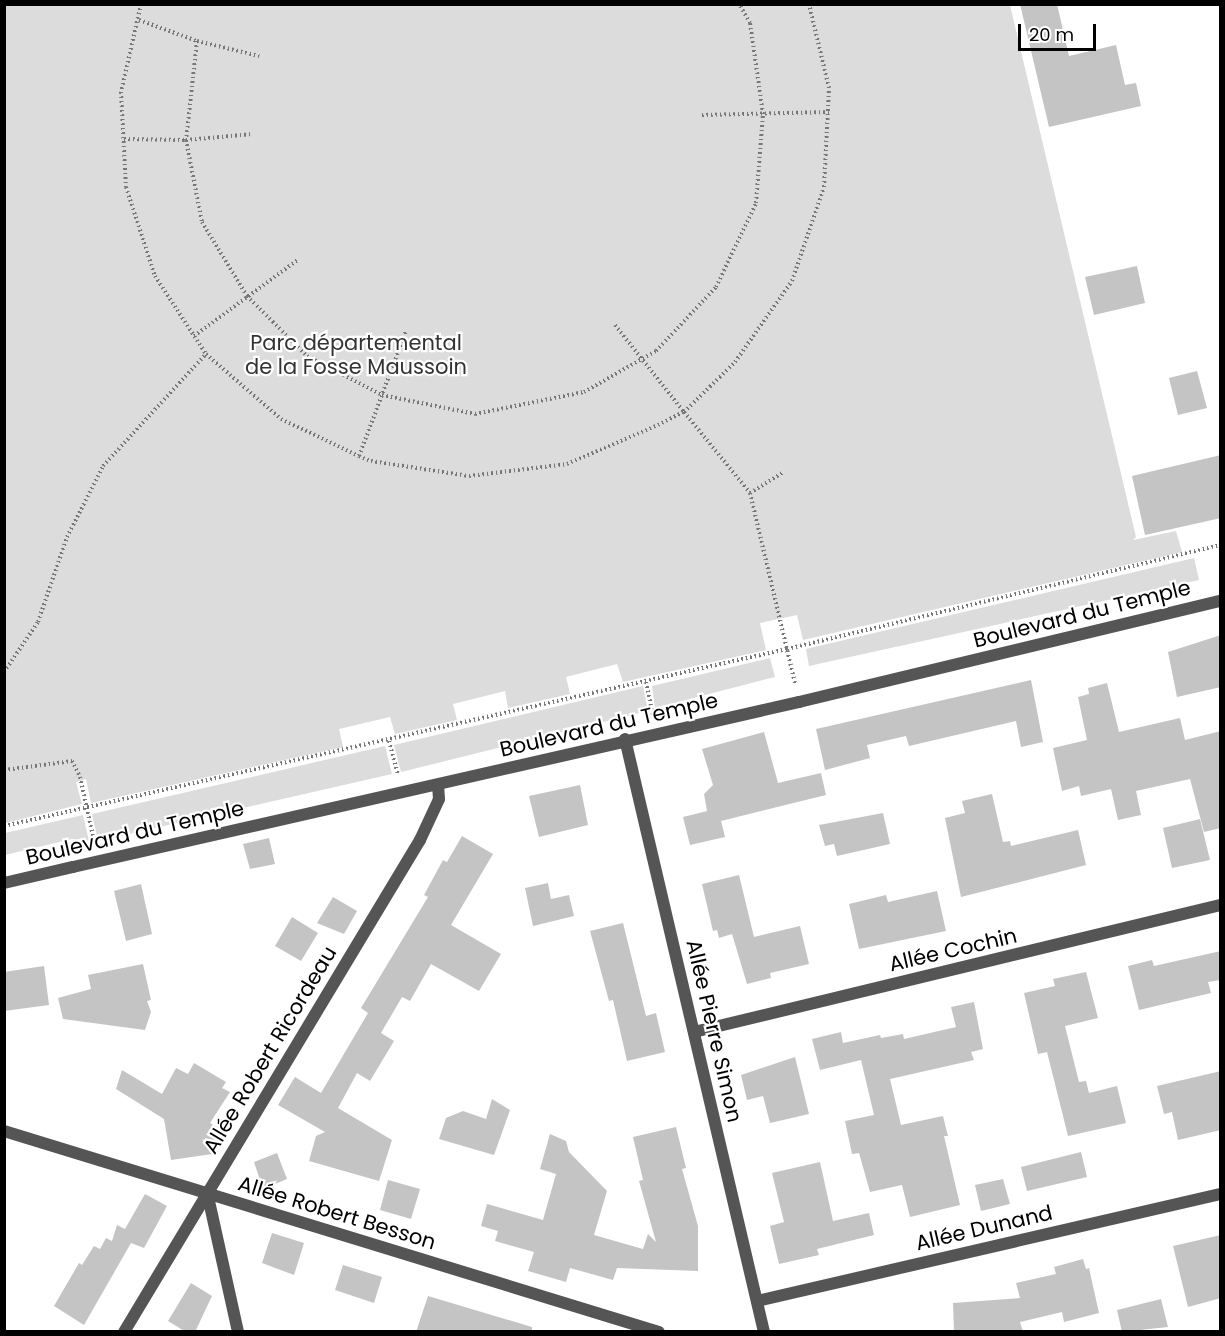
<!DOCTYPE html>
<html>
<head>
<meta charset="utf-8">
<style>
	body { margin:0 }
	#map { position:relative; width:1225px; height:1336px; overflow:hidden; background:#fff; font-family:Poppins,sans-serif }
	div>[style] { position:absolute }
	[style*='--x'] { left:calc(var(--x)*1px); top:calc(var(--y)*1px); width:calc(var(--w)*1px); rotate:calc(var(--a)*1deg) }
	.green>* { inset:0; background:#dcdcdc }
	.building>* { inset:0; background:#c4c4c4 }
	.path>* { height:4px; margin-top:-2px; transform-origin:0; background:repeating-linear-gradient(90deg,#777 0 1.5px,transparent 0 4.5px) }
	.lane>* { height:12px; margin:-6px; padding:0 6px; transform-origin:6px; border-radius:6px; background:#555 }
	.street>* { height:12px; margin:-6px; padding:0 6px; transform-origin:6px; border-radius:6px; background:#555 }
	.path-bridge>* { height:4px; margin-top:-2px; transform-origin:0; background:repeating-linear-gradient(90deg,#777 0 1.5px,transparent 0 4.5px) }
	span { translate:-50% -50%; white-space:nowrap; text-align:center; line-height:1.15; -webkit-text-stroke:4.5px #fff; paint-order:stroke }
	.park-label { font-size:21px; color:#333 }
	.street-label { font-size:21px; color:#000 }
	.frame { position:absolute; inset:0; border:6px solid #000; pointer-events:none }
	.scale { position:absolute; left:1018px; top:24px; width:78px; height:27px; box-sizing:border-box; border:3px solid #000; border-top:0; padding-left:8px; font-size:18px; line-height:21px; white-space:nowrap; color:#000; -webkit-text-stroke:4px #fff; paint-order:stroke }
</style>
</head>
<body>
<div id="map">
	<div class="green">
		<div style="clip-path:polygon(4px 5px,1010px 5px,1136px 537px,1133px 540px,1176px 531px,1182px 552px,803px 640px,797px 615px,760px 623px,766px 650px,623px 682px,617px 664px,566px 677px,570px 694px,508px 708px,505px 691px,453px 704px,457px 720px,395px 734px,390px 717px,339px 729px,343px 747px,91px 803px,86px 779px,76px 782px,82px 804px,5px 823px)"></div>
		<div style="clip-path:polygon(1194px 558px,1199px 580px,809px 666px,806px 649px)"></div>
		<div style="clip-path:polygon(770px 658px,775px 677px,655px 708px,652px 686px)"></div>
		<div style="clip-path:polygon(643px 686px,648px 711px,401px 772px,394px 745px)"></div>
		<div style="clip-path:polygon(385px 746px,392px 774px,98px 841px,92px 814px)"></div>
		<div style="clip-path:polygon(83px 815px,89px 841px,72px 839px,5px 855px,5px 833px)"></div>
	</div>
	<div class="building">
		<div style="clip-path:polygon(1020px 4px,1057px 4px,1069px 56px,1116px 45px,1125px 85px,1136px 83px,1141px 106px,1049px 127px)"></div>
		<div style="clip-path:polygon(1137px 266px,1145px 303px,1094px 315px,1085px 277px)"></div>
		<div style="clip-path:polygon(1197px 371px,1207px 408px,1178px 415px,1169px 378px)"></div>
		<div style="clip-path:polygon(1221px 455px,1221px 518px,1145px 535px,1132px 476px)"></div>
		<div style="clip-path:polygon(1221px 635px,1221px 687px,1177px 697px,1168px 652px)"></div>
		<div style="clip-path:polygon(1031px 680px,1043px 742px,1021px 747px,1016px 721px,909px 746px,906px 736px,867px 745px,870px 758px,825px 770px,816px 729px)"></div>
		<div style="clip-path:polygon(1107px 683px,1119px 732px,1180px 718px,1185px 740px,1221px 731px,1221px 828px,1204px 832px,1190px 779px,1136px 791px,1141px 815px,1118px 820px,1111px 789px,1081px 796px,1079px 786px,1062px 791px,1053px 748px,1087px 740px,1078px 697px,1089px 694px,1088px 688px)"></div>
		<div style="clip-path:polygon(764px 732px,778px 783px,821px 773px,826px 795px,721px 821px,725px 837px,690px 845px,683px 817px,707px 811px,704px 794px,713px 785px,702px 749px)"></div>
		<div style="clip-path:polygon(580px 785px,588px 825px,539px 837px,529px 796px)"></div>
		<div style="clip-path:polygon(992px 794px,1003px 842px,1010px 841px,1011px 846px,1078px 830px,1086px 865px,961px 897px,945px 818px,965px 813px,962px 801px)"></div>
		<div style="clip-path:polygon(883px 813px,890px 844px,837px 856px,834px 844px,825px 846px,819px 825px)"></div>
		<div style="clip-path:polygon(1200px 819px,1210px 860px,1172px 868px,1163px 828px)"></div>
		<div style="clip-path:polygon(462px 836px,493px 854px,451px 925px,501px 954px,479px 991px,431px 964px,410px 1001px,402px 997px,381px 1033px,394px 1041px,370px 1081px,357px 1073px,338px 1108px,392px 1140px,379px 1181px,309px 1161px,316px 1136px,325px 1132px,278px 1105px,295px 1077px,321px 1093px,368px 1013px,361px 1008px,428px 897px,424px 895px,443px 860px,447px 862px)"></div>
		<div style="clip-path:polygon(269px 838px,275px 864px,250px 869px,243px 844px)"></div>
		<div style="clip-path:polygon(739px 875px,754px 937px,800px 926px,809px 964px,770px 973px,771px 978px,747px 984px,732px 934px,719px 938px,717px 930px,713px 931px,702px 884px)"></div>
		<div style="clip-path:polygon(548px 883px,551px 899px,569px 895px,574px 916px,533px 926px,525px 888px)"></div>
		<div style="clip-path:polygon(141px 884px,152px 934px,126px 941px,114px 891px)"></div>
		<div style="clip-path:polygon(937px 891px,946px 931px,859px 949px,849px 904px,886px 895px,888px 902px)"></div>
		<div style="clip-path:polygon(333px 897px,357px 911px,344px 934px,317px 923px)"></div>
		<div style="clip-path:polygon(292px 917px,318px 933px,301px 961px,275px 946px)"></div>
		<div style="clip-path:polygon(623px 923px,646px 1016px,656px 1013px,665px 1052px,627px 1061px,613px 1000px,609px 1001px,590px 931px)"></div>
		<div style="clip-path:polygon(1221px 951px,1221px 980px,1208px 982px,1211px 993px,1139px 1010px,1128px 966px,1152px 960px,1154px 966px)"></div>
		<div style="clip-path:polygon(143px 964px,151px 1000px,147px 1001px,151px 1012px,145px 1030px,63px 1019px,58px 998px,91px 989px,88px 975px)"></div>
		<div style="clip-path:polygon(44px 966px,49px 1005px,4px 1011px,4px 972px)"></div>
		<div style="clip-path:polygon(1086px 972px,1098px 1018px,1065px 1026px,1079px 1082px,1086px 1081px,1089px 1093px,1117px 1086px,1126px 1123px,1068px 1136px,1047px 1052px,1038px 1054px,1024px 993px,1055px 986px,1053px 979px)"></div>
		<div style="clip-path:polygon(974px 1002px,983px 1049px,971px 1052px,974px 1060px,890px 1079px,901px 1125px,943px 1116px,948px 1136px,944px 1136px,960px 1205px,910px 1217px,902px 1185px,870px 1192px,859px 1153px,852px 1154px,845px 1121px,874px 1115px,861px 1060px,820px 1070px,812px 1039px,841px 1032px,843px 1043px,880px 1035px,881px 1038px,903px 1034px,904px 1039px,956px 1027px,951px 1007px)"></div>
		<div style="clip-path:polygon(795px 1057px,809px 1114px,770px 1123px,763px 1096px,747px 1100px,741px 1075px)"></div>
		<div style="clip-path:polygon(194px 1063px,226px 1082px,222px 1088px,230px 1092px,210px 1123px,225px 1132px,212px 1154px,171px 1160px,164px 1119px,116px 1089px,122px 1070px,162px 1094px,176px 1068px,188px 1074px)"></div>
		<div style="clip-path:polygon(1221px 1071px,1221px 1130px,1178px 1140px,1172px 1112px,1164px 1114px,1157px 1086px)"></div>
		<div style="clip-path:polygon(492px 1099px,510px 1110px,494px 1155px,439px 1139px,446px 1118px,463px 1111px,486px 1119px)"></div>
		<div style="clip-path:polygon(676px 1127px,686px 1168px,682px 1169px,698px 1226px,698px 1271px,617px 1268px,613px 1280px,570px 1268px,566px 1282px,528px 1271px,534px 1252px,495px 1241px,498px 1231px,481px 1226px,487px 1204px,543px 1220px,556px 1174px,540px 1169px,550px 1134px,566px 1141px,569px 1152px,607px 1191px,594px 1235px,643px 1249px,648px 1234px,656px 1242px,639px 1181px,643px 1180px,633px 1137px)"></div>
		<div style="clip-path:polygon(1081px 1152px,1087px 1177px,1027px 1191px,1021px 1167px)"></div>
		<div style="clip-path:polygon(277px 1153px,287px 1179px,263px 1189px,254px 1162px)"></div>
		<div style="clip-path:polygon(820px 1162px,833px 1221px,869px 1213px,874px 1235px,817px 1249px,819px 1255px,779px 1264px,770px 1226px,784px 1222px,772px 1173px)"></div>
		<div style="clip-path:polygon(1003px 1179px,1010px 1204px,981px 1211px,975px 1185px)"></div>
		<div style="clip-path:polygon(388px 1180px,420px 1189px,411px 1219px,380px 1210px)"></div>
		<div style="clip-path:polygon(145px 1194px,167px 1206px,144px 1248px,131px 1243px,84px 1325px,54px 1306px,79px 1263px,82px 1265px,94px 1246px,100px 1249px,106px 1238px,112px 1241px,117px 1225px,125px 1229px)"></div>
		<div style="clip-path:polygon(272px 1233px,304px 1243px,294px 1275px,262px 1263px)"></div>
		<div style="clip-path:polygon(1221px 1235px,1221px 1298px,1188px 1307px,1173px 1246px)"></div>
		<div style="clip-path:polygon(1083px 1259px,1086px 1269px,1089px 1268px,1099px 1313px,1064px 1322px,1062px 1312px,1020px 1322px,1023px 1332px,954px 1332px,953px 1303px,1020px 1298px,1016px 1283px,1056px 1274px,1054px 1267px)"></div>
		<div style="clip-path:polygon(343px 1265px,382px 1277px,374px 1303px,335px 1290px)"></div>
		<div style="clip-path:polygon(191px 1283px,212px 1296px,195px 1332px,186px 1332px,168px 1321px)"></div>
		<div style="clip-path:polygon(428px 1296px,532px 1327px,532px 1332px,416px 1332px)"></div>
		<div style="clip-path:polygon(1161px 1299px,1168px 1327px,1122px 1332px,1117px 1310px)"></div>
	</div>
	<div class="path">
		<div style="--x:141;--y:4;--w:90;--a:102.8"></div>
		<div style="--x:121;--y:92;--w:95;--a:87"></div>
		<div style="--x:126;--y:187;--w:94;--a:72"></div>
		<div style="--x:155;--y:276;--w:93;--a:56.8"></div>
		<div style="--x:206;--y:354;--w:99;--a:40.9"></div>
		<div style="--x:281;--y:419;--w:86;--a:25.4"></div>
		<div style="--x:359;--y:456;--w:13;--a:23"></div>
		<div style="--x:371;--y:461;--w:99;--a:8.7"></div>
		<div style="--x:469;--y:476;--w:99;--a:-7"></div>
		<div style="--x:567;--y:464;--w:99;--a:-23.2"></div>
		<div style="--x:658;--y:425;--w:29;--a:-27"></div>
		<div style="--x:684;--y:412;--w:71;--a:-44.4"></div>
		<div style="--x:735;--y:362;--w:99;--a:-54.9"></div>
		<div style="--x:792;--y:281;--w:99;--a:-71.2"></div>
		<div style="--x:824;--y:187;--w:99;--a:-87.1"></div>
		<div style="--x:829;--y:88;--w:86;--a:-103.4"></div>
		<div style="--x:139;--y:20;--w:62;--a:19.9"></div>
		<div style="--x:197;--y:41;--w:64;--a:13.6"></div>
		<div style="--x:197;--y:41;--w:100;--a:96.3"></div>
		<div style="--x:186;--y:140;--w:84;--a:79"></div>
		<div style="--x:202;--y:222;--w:87;--a:58.7"></div>
		<div style="--x:247;--y:296;--w:85;--a:45"></div>
		<div style="--x:307;--y:356;--w:85;--a:27.5"></div>
		<div style="--x:382;--y:395;--w:95;--a:11.5"></div>
		<div style="--x:475;--y:414;--w:111;--a:-11.4"></div>
		<div style="--x:584;--y:392;--w:83;--a:-29.7"></div>
		<div style="--x:656;--y:351;--w:88;--a:-46.8"></div>
		<div style="--x:716;--y:287;--w:93;--a:-64.5"></div>
		<div style="--x:756;--y:203;--w:89;--a:-85.5"></div>
		<div style="--x:763;--y:114;--w:92;--a:-98.1"></div>
		<div style="--x:750;--y:23;--w:22;--a:-120"></div>
		<div style="--x:702;--y:115;--w:127;--a:-1.4"></div>
		<div style="--x:124;--y:139;--w:62;--a:0.9"></div>
		<div style="--x:186;--y:140;--w:67;--a:-5.1"></div>
		<div style="--x:194;--y:336;--w:130;--a:-36.3"></div>
		<div style="--x:684;--y:412;--w:104;--a:50.8"></div>
		<div style="--x:750;--y:493;--w:196;--a:76.7"></div>
		<div style="--x:359;--y:456;--w:134;--a:-69.4"></div>
		<div style="--x:750;--y:493;--w:39;--a:-32"></div>
		<div style="--x:4;--y:672;--w:60;--a:-55.8"></div>
		<div style="--x:38;--y:622;--w:90;--a:-71.2"></div>
		<div style="--x:67;--y:537;--w:80;--a:-63.1"></div>
		<div style="--x:103;--y:466;--w:152;--a:-47.4"></div>
		<div style="--x:646;--y:682;--w:34;--a:78"></div>
		<div style="--x:389;--y:741;--w:35;--a:75"></div>
		<div style="--x:4;--y:770;--w:69;--a:-7.5"></div>
		<div style="--x:72;--y:761;--w:18;--a:63"></div>
		<div style="--x:80;--y:777;--w:70;--a:77.6"></div>
		<div style="--x:4;--y:826;--w:803;--a:-12.74"></div>
		<div style="--x:787;--y:649;--w:445;--a:-13.5"></div>
	</div>
	<div class="lane">
		<div style="--x:4;--y:883;--w:71;--a:-13.1"></div>
	</div>
	<div class="street">
		<div style="--x:625;--y:739;--w:609;--a:76.81"></div>
		<div style="--x:73;--y:867;--w:745;--a:-12.8"></div>
		<div style="--x:799;--y:702;--w:433;--a:-13.5"></div>
		<div style="--x:694;--y:1032;--w:541;--a:-13.57"></div>
		<div style="--x:4;--y:1131;--w:685;--a:17.06"></div>
		<div style="--x:207;--y:1192;--w:143;--a:77.5"></div>
		<div style="--x:757;--y:1301;--w:475;--a:-13"></div>
		<div style="--x:124;--y:1332;--w:574;--a:-58.97"></div>
		<div style="--x:420;--y:840;--w:45;--a:-65.1"></div>
		<div style="--x:439;--y:799;--w:14;--a:-94"></div>
	</div>
	<div class="path-bridge">
		<div style="--x:615;--y:325;--w:111;--a:51.6"></div>
	</div>
	<div class="park-label">
		<span style="left:356px;top:355px">Parc départemental<br>de la Fosse Maussoin</span>
	</div>
	<div class="street-label">
		<span style="left:1082px;top:614px;rotate:-14deg">Boulevard du Temple</span>
		<span style="left:609px;top:725px;rotate:-13deg">Boulevard du Temple</span>
		<span style="left:135px;top:833px;rotate:-13deg">Boulevard du Temple</span>
		<span style="left:953px;top:950px;rotate:-13deg">Allée Cochin</span>
		<span style="left:714px;top:1031px;rotate:77deg">Allée Pierre Simon</span>
		<span style="left:270px;top:1050px;rotate:-59deg">Allée Robert Ricordeau</span>
		<span style="left:337px;top:1213px;rotate:17deg">Allée Robert Besson</span>
		<span style="left:984px;top:1228px;rotate:-13deg">Allée Dunand</span>
	</div>
	<div class="frame"></div>
	<div class="scale">20 m</div>
</div>
</body>
</html>
